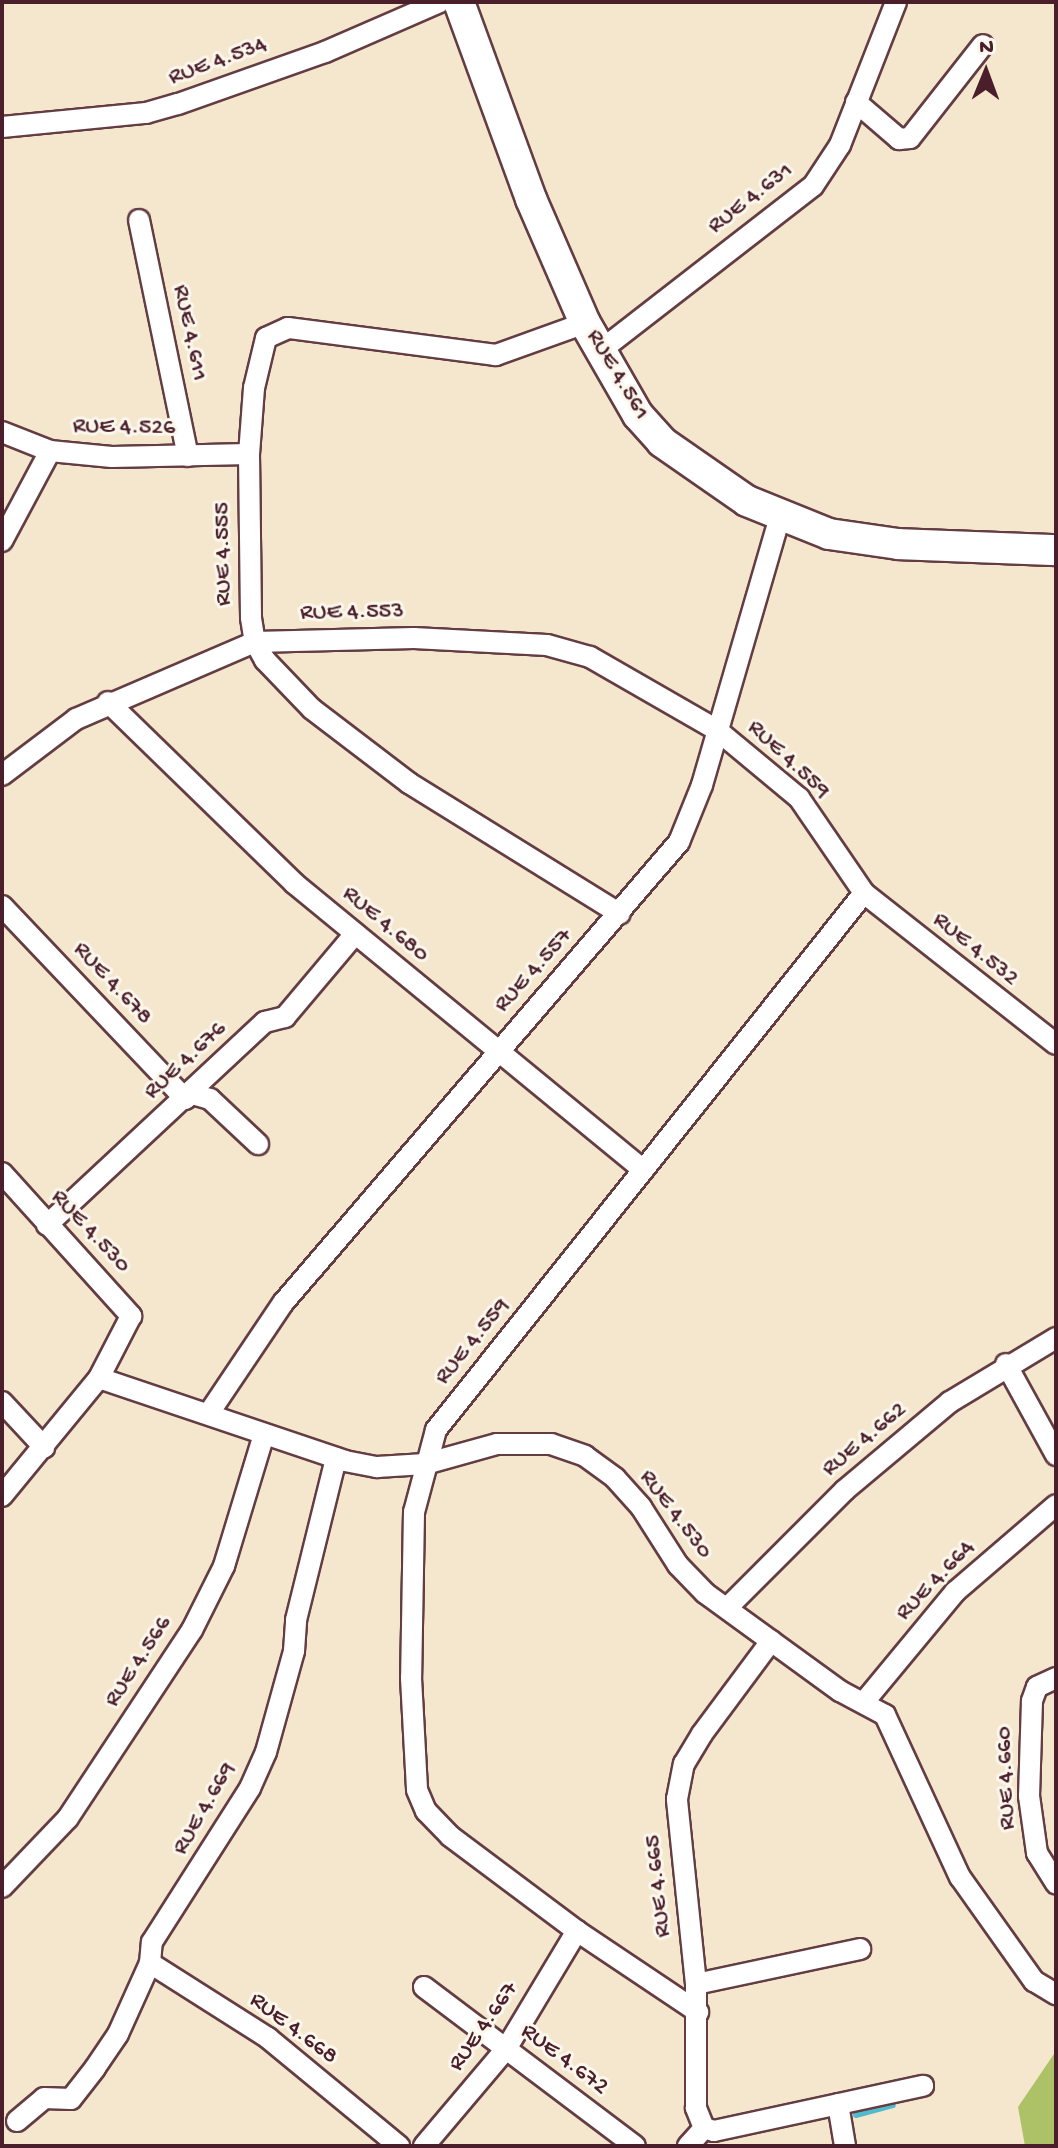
<!DOCTYPE html>
<html>
<head>
<meta charset="utf-8">
<style>
	body { margin:0 }
	#map { position:relative; width:1058px; height:2148px; overflow:hidden; background:#f5e7ce; font-family:"Gochi Hand",sans-serif }
	div>[style] { position:absolute }
	[style*='--x'] { left:calc(var(--x)*1px); top:calc(var(--y)*1px); width:calc(var(--w)*1px); rotate:calc(var(--a)*1deg) }
	.green>* { inset:0; background:#adc266 }
	.stream>* { height:6px; margin:-3px; padding:0 3px; transform-origin:3px; border-radius:3px; background:#51bbcd }
	.roads { filter:drop-shadow(2px 0 #643d43) drop-shadow(-2px 0 #643d43) drop-shadow(0 2px #643d43) drop-shadow(0 -2px #643d43) }
	.street>* { height:20px; margin:-10px; padding:0 10px; transform-origin:10px; border-radius:10px; background:#fff }
	.secondary>* { height:30px; margin:-15px; padding:0 15px; transform-origin:15px; border-radius:15px; background:#fff }
	span { translate:-50% -50%; white-space:nowrap; text-align:center; line-height:1.15; -webkit-text-stroke:6px #fbf7ec; paint-order:stroke }
	.street-label { font-size:24px; color:#4a1f2b }
	.frame { position:absolute; inset:0; border:4px solid #4a1f2b; pointer-events:none }
	.north { position:absolute; left:946px; top:32px; width:80px; height:80px; -webkit-text-stroke:6px #fbf7ec; paint-order:stroke; rotate:1deg; font-size:22px; font-weight:700; line-height:32px; text-align:center; color:#4a1f2b }
	.north::after { content:''; display:block; margin:auto; width:28px; height:36px; background:#4a1f2b; clip-path:polygon(50% 0,100% 100%,50% 72%,0 100%) }
</style>
</head>
<body>
<div id="map">
	<div class="green">
		<div style="clip-path:polygon(1056px 2051px,1056px 2146px,1025px 2146px,1018px 2107px)"></div>
	</div>
	<div class="stream">
		<div style="--x:856;--y:2115;--w:38;--a:-15"></div>
	</div>
	<div class="roads">
		<div class="street">
			<div style="--x:856;--y:102;--w:57;--a:40.7"></div>
			<div style="--x:899;--y:139;--w:11;--a:-5"></div>
			<div style="--x:910;--y:138;--w:118;--a:-51.9"></div>
			<div style="--x:2;--y:127;--w:145;--a:-5.6"></div>
			<div style="--x:146;--y:113;--w:33;--a:-16"></div>
			<div style="--x:178;--y:104;--w:156;--a:-19.5"></div>
			<div style="--x:325;--y:52;--w:125;--a:-23.5"></div>
			<div style="--x:139;--y:220;--w:241;--a:78.3"></div>
			<div style="--x:585;--y:323;--w:95;--a:160.2"></div>
			<div style="--x:496;--y:355;--w:210;--a:-172.6"></div>
			<div style="--x:288;--y:328;--w:24;--a:156"></div>
			<div style="--x:266;--y:338;--w:51;--a:103.5"></div>
			<div style="--x:254;--y:388;--w:66;--a:94.3"></div>
			<div style="--x:249;--y:454;--w:164;--a:89.3"></div>
			<div style="--x:251;--y:618;--w:24;--a:81"></div>
			<div style="--x:255;--y:642;--w:21;--a:61"></div>
			<div style="--x:265;--y:660;--w:68;--a:46.2"></div>
			<div style="--x:312;--y:709;--w:122;--a:37.3"></div>
			<div style="--x:409;--y:783;--w:248;--a:31.8"></div>
			<div style="--x:600;--y:351;--w:269;--a:-37.8"></div>
			<div style="--x:813;--y:186;--w:49;--a:-56.6"></div>
			<div style="--x:840;--y:145;--w:154;--a:-68.6"></div>
			<div style="--x:2;--y:432;--w:52;--a:21.6"></div>
			<div style="--x:50;--y:451;--w:62;--a:5.5"></div>
			<div style="--x:112;--y:457;--w:137;--a:-1.3"></div>
			<div style="--x:2;--y:541;--w:102;--a:-61.9"></div>
			<div style="--x:108;--y:702;--w:260;--a:44.2"></div>
			<div style="--x:294;--y:883;--w:452;--a:39.4"></div>
			<div style="--x:2;--y:775;--w:93;--a:-37.1"></div>
			<div style="--x:76;--y:719;--w:195;--a:-23.3"></div>
			<div style="--x:255;--y:642;--w:159;--a:-1.4"></div>
			<div style="--x:414;--y:638;--w:133;--a:3"></div>
			<div style="--x:547;--y:645;--w:45;--a:15.6"></div>
			<div style="--x:590;--y:657;--w:146;--a:29.9"></div>
			<div style="--x:717;--y:730;--w:107;--a:39.7"></div>
			<div style="--x:799;--y:798;--w:115;--a:55.6"></div>
			<div style="--x:864;--y:893;--w:687;--a:128.56"></div>
			<div style="--x:436;--y:1430;--w:85;--a:105"></div>
			<div style="--x:414;--y:1512;--w:166;--a:91"></div>
			<div style="--x:411;--y:1678;--w:112;--a:86.9"></div>
			<div style="--x:417;--y:1790;--w:23;--a:67"></div>
			<div style="--x:426;--y:1811;--w:35;--a:46"></div>
			<div style="--x:450;--y:1836;--w:159;--a:36.8"></div>
			<div style="--x:577;--y:1931;--w:146;--a:33.8"></div>
			<div style="--x:864;--y:893;--w:244;--a:38.2"></div>
			<div style="--x:2;--y:906;--w:266;--a:46.5"></div>
			<div style="--x:185;--y:1099;--w:9;--a:-36"></div>
			<div style="--x:192;--y:1094;--w:19;--a:16"></div>
			<div style="--x:210;--y:1099;--w:66;--a:43.2"></div>
			<div style="--x:2;--y:1173;--w:193;--a:47.9"></div>
			<div style="--x:131;--y:1316;--w:70;--a:117.3"></div>
			<div style="--x:99;--y:1378;--w:260;--a:18.6"></div>
			<div style="--x:345;--y:1461;--w:33;--a:11"></div>
			<div style="--x:377;--y:1467;--w:48;--a:-3.6"></div>
			<div style="--x:425;--y:1464;--w:75;--a:-15.5"></div>
			<div style="--x:497;--y:1444;--w:54;--a:0"></div>
			<div style="--x:551;--y:1444;--w:36;--a:19"></div>
			<div style="--x:585;--y:1456;--w:37;--a:36"></div>
			<div style="--x:615;--y:1478;--w:39;--a:48"></div>
			<div style="--x:641;--y:1507;--w:69;--a:57.5"></div>
			<div style="--x:678;--y:1565;--w:39;--a:46"></div>
			<div style="--x:705;--y:1593;--w:167;--a:36"></div>
			<div style="--x:840;--y:1691;--w:51;--a:28.1"></div>
			<div style="--x:885;--y:1715;--w:179;--a:65.2"></div>
			<div style="--x:960;--y:1877;--w:128;--a:54.6"></div>
			<div style="--x:1034;--y:1981;--w:26;--a:31"></div>
			<div style="--x:47;--y:1225;--w:298;--a:-43"></div>
			<div style="--x:265;--y:1022;--w:21;--a:-14"></div>
			<div style="--x:285;--y:1017;--w:109;--a:-49.9"></div>
			<div style="--x:1006;--y:1364;--w:104;--a:61.2"></div>
			<div style="--x:2;--y:1402;--w:62;--a:47"></div>
			<div style="--x:209;--y:1413;--w:133;--a:-56.1"></div>
			<div style="--x:283;--y:1303;--w:608;--a:-49.34"></div>
			<div style="--x:679;--y:842;--w:61;--a:-68"></div>
			<div style="--x:702;--y:785;--w:279;--a:-73.8"></div>
			<div style="--x:2;--y:1496;--w:153;--a:-50.6"></div>
			<div style="--x:727;--y:1608;--w:167;--a:-45"></div>
			<div style="--x:845;--y:1490;--w:137;--a:-40"></div>
			<div style="--x:950;--y:1402;--w:124;--a:-31.1"></div>
			<div style="--x:1056;--y:1678;--w:21;--a:155"></div>
			<div style="--x:1037;--y:1687;--w:15;--a:110"></div>
			<div style="--x:1032;--y:1701;--w:95;--a:91.8"></div>
			<div style="--x:1029;--y:1796;--w:58;--a:82"></div>
			<div style="--x:1037;--y:1853;--w:36;--a:58"></div>
			<div style="--x:864;--y:1702;--w:143;--a:-50.4"></div>
			<div style="--x:955;--y:1592;--w:133;--a:-40.7"></div>
			<div style="--x:2;--y:1887;--w:95;--a:-46.3"></div>
			<div style="--x:68;--y:1818;--w:225;--a:-56.6"></div>
			<div style="--x:192;--y:1630;--w:72;--a:-63.4"></div>
			<div style="--x:224;--y:1566;--w:138;--a:-73.1"></div>
			<div style="--x:150;--y:1963;--w:140;--a:32.4"></div>
			<div style="--x:268;--y:2038;--w:170;--a:39.5"></div>
			<div style="--x:696;--y:1984;--w:168;--a:-12"></div>
			<div style="--x:424;--y:1987;--w:264;--a:37"></div>
			<div style="--x:838;--y:2104;--w:43;--a:80.5"></div>
			<div style="--x:17;--y:2121;--w:35;--a:-40"></div>
			<div style="--x:44;--y:2098;--w:27;--a:2"></div>
			<div style="--x:71;--y:2099;--w:39;--a:-52"></div>
			<div style="--x:95;--y:2068;--w:41;--a:-55.9"></div>
			<div style="--x:118;--y:2034;--w:78;--a:-65.7"></div>
			<div style="--x:150;--y:1963;--w:21;--a:-85"></div>
			<div style="--x:152;--y:1942;--w:183;--a:-57.5"></div>
			<div style="--x:250;--y:1788;--w:39;--a:-66"></div>
			<div style="--x:266;--y:1752;--w:105;--a:-74.5"></div>
			<div style="--x:294;--y:1651;--w:31;--a:-86"></div>
			<div style="--x:296;--y:1620;--w:167;--a:-76.1"></div>
			<div style="--x:704;--y:2128;--w:10;--a:17"></div>
			<div style="--x:714;--y:2131;--w:214;--a:-12.2"></div>
			<div style="--x:424;--y:2146;--w:127;--a:-49.8"></div>
			<div style="--x:506;--y:2049;--w:138;--a:-59"></div>
			<div style="--x:688;--y:2146;--w:24;--a:-48"></div>
			<div style="--x:704;--y:2128;--w:22;--a:-112"></div>
			<div style="--x:696;--y:2108;--w:124;--a:-90"></div>
			<div style="--x:696;--y:1984;--w:186;--a:-95.9"></div>
			<div style="--x:677;--y:1799;--w:36;--a:-79"></div>
			<div style="--x:684;--y:1764;--w:35;--a:-59"></div>
			<div style="--x:702;--y:1734;--w:116;--a:-53.4"></div>
		</div>
		<div class="secondary">
			<div style="--x:459;--y:2;--w:210;--a:69.9"></div>
			<div style="--x:531;--y:199;--w:135;--a:66.5"></div>
			<div style="--x:585;--y:323;--w:106;--a:60.1"></div>
			<div style="--x:638;--y:415;--w:36;--a:48"></div>
			<div style="--x:662;--y:442;--w:103;--a:34.8"></div>
			<div style="--x:747;--y:501;--w:88;--a:21.9"></div>
			<div style="--x:829;--y:534;--w:70;--a:8.2"></div>
			<div style="--x:898;--y:544;--w:158;--a:2.2"></div>
		</div>
	</div>
	<div class="street-label">
		<span style="left:218px;top:62px;rotate:-20deg">RUE 4.534</span>
		<span style="left:751px;top:199px;rotate:-38deg">RUE 4.631</span>
		<span style="left:189px;top:333px;rotate:78deg">RUE 4.611</span>
		<span style="left:617px;top:375px;rotate:59deg">RUE 4.561</span>
		<span style="left:124px;top:428px;rotate:1deg">RUE 4.526</span>
		<span style="left:224px;top:554px;rotate:-91deg">RUE 4.555</span>
		<span style="left:352px;top:613px;rotate:-1deg">RUE 4.553</span>
		<span style="left:788px;top:760px;rotate:43deg">RUE 4.559</span>
		<span style="left:385px;top:925px;rotate:40deg">RUE 4.680</span>
		<span style="left:975px;top:950px;rotate:39deg">RUE 4.532</span>
		<span style="left:534px;top:971px;rotate:-48deg">RUE 4.557</span>
		<span style="left:112px;top:984px;rotate:47deg">RUE 4.678</span>
		<span style="left:186px;top:1061px;rotate:-43deg">RUE 4.676</span>
		<span style="left:90px;top:1232px;rotate:47deg">RUE 4.530</span>
		<span style="left:473px;top:1342px;rotate:-51deg">RUE 4.559</span>
		<span style="left:865px;top:1440px;rotate:-40deg">RUE 4.662</span>
		<span style="left:675px;top:1515px;rotate:53deg">RUE 4.530</span>
		<span style="left:936px;top:1581px;rotate:-46deg">RUE 4.664</span>
		<span style="left:139px;top:1662px;rotate:-57deg">RUE 4.566</span>
		<span style="left:1007px;top:1778px;rotate:-92deg">RUE 4.660</span>
		<span style="left:205px;top:1809px;rotate:-60deg">RUE 4.669</span>
		<span style="left:659px;top:1886px;rotate:-96deg">RUE 4.665</span>
		<span style="left:484px;top:2027px;rotate:-55deg">RUE 4.667</span>
		<span style="left:293px;top:2029px;rotate:37deg">RUE 4.668</span>
		<span style="left:564px;top:2060px;rotate:37deg">RUE 4.672</span>
	</div>
	<div class="frame"></div>
	<div class="north">N</div>
</div>
</body>
</html>
